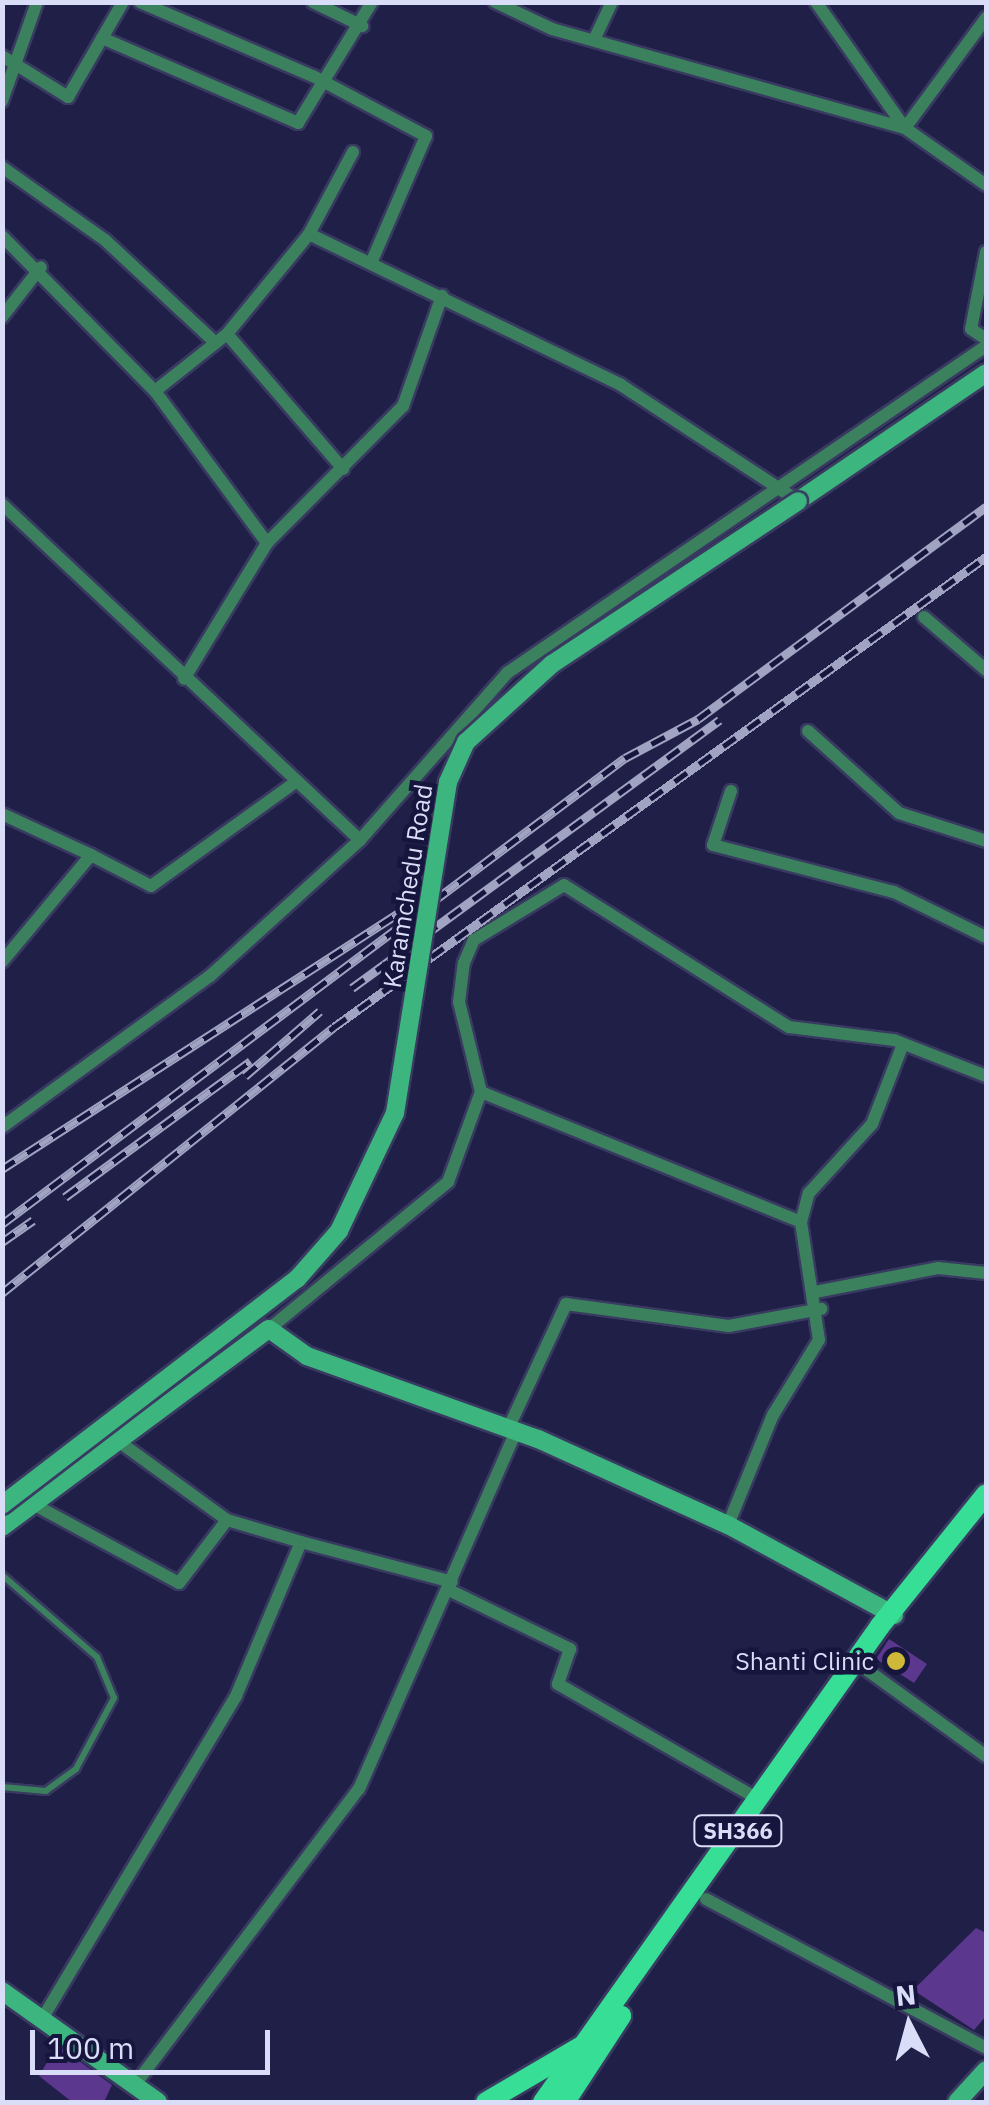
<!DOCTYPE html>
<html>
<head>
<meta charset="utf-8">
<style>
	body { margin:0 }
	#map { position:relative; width:989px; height:2105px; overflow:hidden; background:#1f1f48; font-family:"IBM Plex Sans",sans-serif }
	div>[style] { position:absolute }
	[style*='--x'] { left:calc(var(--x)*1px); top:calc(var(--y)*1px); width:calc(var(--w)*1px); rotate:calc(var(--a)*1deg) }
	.building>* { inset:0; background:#5b378e }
	.roads { filter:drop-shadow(2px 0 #393a61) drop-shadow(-2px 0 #393a61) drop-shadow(0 2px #393a61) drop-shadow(0 -2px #393a61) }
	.lane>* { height:6px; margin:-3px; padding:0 3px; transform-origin:3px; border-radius:3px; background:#3c815e }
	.street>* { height:12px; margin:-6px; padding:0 6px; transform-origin:6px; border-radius:6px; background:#3c815e }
	.secondary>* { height:18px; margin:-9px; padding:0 9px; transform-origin:9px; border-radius:9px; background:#3db57e }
	.primary>* { height:20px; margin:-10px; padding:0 10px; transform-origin:10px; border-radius:10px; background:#36de96 }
	.rail>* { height:9px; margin-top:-4.5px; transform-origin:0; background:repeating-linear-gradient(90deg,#16153d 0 15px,#a1a3c2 0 30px); box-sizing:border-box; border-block:2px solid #a1a3c2 }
	.bridges { filter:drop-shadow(2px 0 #393a61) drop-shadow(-2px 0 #393a61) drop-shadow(0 2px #393a61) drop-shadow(0 -2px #393a61) }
	.secondary-bridge>* { height:18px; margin:-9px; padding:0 9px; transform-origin:9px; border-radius:9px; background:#3db57e }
	.dots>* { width:28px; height:28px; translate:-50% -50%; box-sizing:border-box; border:5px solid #16153d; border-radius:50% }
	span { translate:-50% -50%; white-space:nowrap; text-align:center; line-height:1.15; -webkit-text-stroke:9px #16153d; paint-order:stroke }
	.shield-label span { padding:2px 8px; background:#16153d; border:2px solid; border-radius:8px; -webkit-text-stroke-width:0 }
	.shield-label { font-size:22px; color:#daddf8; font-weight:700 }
	.street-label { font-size:25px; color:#daddf8 }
	.poi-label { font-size:25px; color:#daddf8 }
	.right { translate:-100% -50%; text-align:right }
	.frame { position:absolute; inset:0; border:5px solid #daddf8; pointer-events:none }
	.north { position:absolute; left:859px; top:1975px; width:100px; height:100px; -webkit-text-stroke:8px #16153d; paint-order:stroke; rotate:354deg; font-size:28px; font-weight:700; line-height:40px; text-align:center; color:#daddf8 }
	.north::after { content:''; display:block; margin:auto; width:35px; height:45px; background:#daddf8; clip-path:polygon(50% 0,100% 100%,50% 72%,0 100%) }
	.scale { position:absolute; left:30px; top:2030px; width:240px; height:45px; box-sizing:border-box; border:5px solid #daddf8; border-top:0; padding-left:12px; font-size:30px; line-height:35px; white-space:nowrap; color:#daddf8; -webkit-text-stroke:8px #16153d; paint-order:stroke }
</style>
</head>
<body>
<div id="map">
	<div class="building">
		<div style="clip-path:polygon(889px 1639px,927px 1664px,914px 1683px,876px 1659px)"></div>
		<div style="clip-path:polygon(976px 1928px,986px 1933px,986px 2016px,974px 2030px,913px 1990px)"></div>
		<div style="clip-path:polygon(57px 2045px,112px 2085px,104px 2102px,72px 2102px,39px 2076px)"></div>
	</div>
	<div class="roads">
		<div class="lane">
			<div style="--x:2;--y:1575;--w:125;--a:40.8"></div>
			<div style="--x:97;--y:1657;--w:44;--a:67.5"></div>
			<div style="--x:114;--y:1698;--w:81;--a:118.2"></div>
			<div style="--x:76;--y:1769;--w:37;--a:144"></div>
			<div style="--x:46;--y:1791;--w:44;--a:-174.8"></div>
		</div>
		<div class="street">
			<div style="--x:140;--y:2;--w:188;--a:23.2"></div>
			<div style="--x:313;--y:76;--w:128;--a:28"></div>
			<div style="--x:426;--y:136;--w:138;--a:113.4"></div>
			<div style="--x:313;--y:2;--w:55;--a:26.1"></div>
			<div style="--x:495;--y:2;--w:63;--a:25.3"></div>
			<div style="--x:552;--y:29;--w:367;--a:15.7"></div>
			<div style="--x:905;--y:128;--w:99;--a:35.1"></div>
			<div style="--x:816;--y:2;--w:154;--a:54.8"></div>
			<div style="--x:905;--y:128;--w:137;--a:-53.6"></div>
			<div style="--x:102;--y:38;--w:214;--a:23.4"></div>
			<div style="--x:298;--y:123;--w:142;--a:-58.6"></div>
			<div style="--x:594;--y:40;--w:42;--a:-64.7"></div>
			<div style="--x:2;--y:56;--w:78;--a:31.8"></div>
			<div style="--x:68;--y:97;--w:110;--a:-59.9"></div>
			<div style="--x:2;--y:101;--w:105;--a:-70.5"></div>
			<div style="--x:2;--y:167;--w:126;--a:35.3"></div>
			<div style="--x:105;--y:240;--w:151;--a:42.9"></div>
			<div style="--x:309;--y:234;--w:93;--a:-61.8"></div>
			<div style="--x:2;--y:236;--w:218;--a:45.4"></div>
			<div style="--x:155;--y:391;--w:92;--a:-38.4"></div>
			<div style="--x:227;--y:334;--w:129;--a:-50.6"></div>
			<div style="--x:309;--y:234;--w:347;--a:25.8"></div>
			<div style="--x:621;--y:385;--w:212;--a:33.2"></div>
			<div style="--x:986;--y:252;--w:78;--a:101"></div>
			<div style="--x:971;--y:329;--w:18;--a:34"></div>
			<div style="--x:2;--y:317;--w:63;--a:-52"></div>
			<div style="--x:227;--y:334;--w:178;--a:49.3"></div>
			<div style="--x:155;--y:391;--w:189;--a:53.6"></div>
			<div style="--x:267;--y:543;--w:159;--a:121.4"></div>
			<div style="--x:2;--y:504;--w:405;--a:43.2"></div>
			<div style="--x:297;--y:781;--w:180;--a:144.3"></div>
			<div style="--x:151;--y:886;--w:68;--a:-152.7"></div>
			<div style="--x:267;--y:543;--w:193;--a:-45.2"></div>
			<div style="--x:403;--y:406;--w:117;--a:-70.5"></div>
			<div style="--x:924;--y:617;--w:82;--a:40.5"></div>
			<div style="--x:808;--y:731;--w:122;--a:42"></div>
			<div style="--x:899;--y:813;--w:91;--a:17.8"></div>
			<div style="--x:297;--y:781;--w:86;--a:43.1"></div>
			<div style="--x:360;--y:840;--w:222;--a:-48.6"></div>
			<div style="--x:507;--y:673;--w:580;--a:-34.32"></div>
			<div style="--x:731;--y:791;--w:57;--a:108.4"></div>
			<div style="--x:713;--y:845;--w:187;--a:14.6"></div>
			<div style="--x:894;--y:892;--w:102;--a:26.1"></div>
			<div style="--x:2;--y:814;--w:98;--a:24.7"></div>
			<div style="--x:91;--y:855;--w:139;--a:129.8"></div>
			<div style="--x:481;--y:1092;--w:345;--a:22.1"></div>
			<div style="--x:2;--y:1127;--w:257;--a:-36"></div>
			<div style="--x:210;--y:976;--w:202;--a:-42.2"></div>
			<div style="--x:815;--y:1292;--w:125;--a:-11"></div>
			<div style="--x:938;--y:1268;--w:48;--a:5.9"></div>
			<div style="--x:269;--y:1329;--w:232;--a:-39.4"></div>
			<div style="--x:448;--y:1182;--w:96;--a:-69.9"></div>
			<div style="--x:481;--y:1092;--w:93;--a:-103.7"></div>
			<div style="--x:459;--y:1002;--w:39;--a:-83"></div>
			<div style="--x:464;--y:963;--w:25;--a:-67"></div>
			<div style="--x:474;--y:940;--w:105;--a:-31.4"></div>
			<div style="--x:564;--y:885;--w:266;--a:32.3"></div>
			<div style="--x:789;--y:1027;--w:106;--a:7.1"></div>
			<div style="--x:894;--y:1040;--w:99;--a:21.4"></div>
			<div style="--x:508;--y:1429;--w:138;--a:-65.1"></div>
			<div style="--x:566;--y:1304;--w:164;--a:7.7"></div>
			<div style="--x:729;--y:1326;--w:94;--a:-10.5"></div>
			<div style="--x:33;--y:1504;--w:166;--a:28.4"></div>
			<div style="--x:179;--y:1583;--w:79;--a:-52.7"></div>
			<div style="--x:728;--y:1525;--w:119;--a:-67.8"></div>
			<div style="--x:773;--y:1415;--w:88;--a:-58.5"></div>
			<div style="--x:819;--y:1340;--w:119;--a:-98.7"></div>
			<div style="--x:801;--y:1222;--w:30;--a:-75"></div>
			<div style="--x:809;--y:1193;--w:93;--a:-47.6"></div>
			<div style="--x:872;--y:1124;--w:86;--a:-68.8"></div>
			<div style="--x:301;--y:1542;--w:156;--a:14.8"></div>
			<div style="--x:449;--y:1590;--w:135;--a:26"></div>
			<div style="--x:570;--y:1649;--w:37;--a:109"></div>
			<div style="--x:558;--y:1684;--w:233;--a:29.9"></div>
			<div style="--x:867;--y:1670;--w:147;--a:35.9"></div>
			<div style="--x:706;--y:1899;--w:317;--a:28"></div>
			<div style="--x:42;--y:2019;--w:377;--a:-59"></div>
			<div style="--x:236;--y:1696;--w:167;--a:-67.1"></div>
			<div style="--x:301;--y:1542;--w:77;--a:-163.4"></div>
			<div style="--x:227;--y:1520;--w:136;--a:-144"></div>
			<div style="--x:134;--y:2086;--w:373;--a:-52.9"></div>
			<div style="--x:359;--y:1789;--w:390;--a:-66.3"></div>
		</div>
		<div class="secondary">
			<div style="--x:798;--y:501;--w:227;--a:-34.2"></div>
			<div style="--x:2;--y:1527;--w:332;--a:-36.6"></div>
			<div style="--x:269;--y:1329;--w:47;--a:35.4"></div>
			<div style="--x:307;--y:1356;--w:245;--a:19.8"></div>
			<div style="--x:538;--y:1439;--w:209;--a:24.4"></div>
			<div style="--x:728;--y:1525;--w:189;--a:28.5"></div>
			<div style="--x:2;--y:1991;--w:191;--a:35.4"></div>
			<div style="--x:957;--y:2102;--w:43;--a:-47.8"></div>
		</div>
		<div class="primary">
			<div style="--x:486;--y:2102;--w:109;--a:-30.3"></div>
			<div style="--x:543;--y:2102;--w:583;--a:-54.7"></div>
			<div style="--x:880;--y:1626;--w:169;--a:-51.2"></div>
			<div style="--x:565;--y:2102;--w:103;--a:-56.9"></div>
		</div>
	</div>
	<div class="rail">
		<div style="--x:352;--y:988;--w:455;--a:-36.1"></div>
		<div style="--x:245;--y:1076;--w:99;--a:-40.9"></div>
		<div style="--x:2;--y:1169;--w:520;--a:-32.83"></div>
		<div style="--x:65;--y:1197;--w:230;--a:-36.2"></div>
		<div style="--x:2;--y:1224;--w:778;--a:-36.8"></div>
		<div style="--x:625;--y:758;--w:83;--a:-28.1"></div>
		<div style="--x:698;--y:719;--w:358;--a:-36.4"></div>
		<div style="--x:2;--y:1242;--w:38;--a:-35"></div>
		<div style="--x:2;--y:1293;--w:425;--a:-38.7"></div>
		<div style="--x:334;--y:1027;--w:804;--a:-35.79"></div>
	</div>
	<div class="bridges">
		<div class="secondary-bridge">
			<div style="--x:2;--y:1505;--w:372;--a:-37.5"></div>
			<div style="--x:297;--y:1279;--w:64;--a:-48.8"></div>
			<div style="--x:339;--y:1231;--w:131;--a:-64.6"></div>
			<div style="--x:395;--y:1113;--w:335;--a:-80.9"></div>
			<div style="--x:448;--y:782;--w:44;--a:-65.8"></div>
			<div style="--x:466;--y:742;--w:116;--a:-42.2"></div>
			<div style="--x:552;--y:664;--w:295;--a:-33.5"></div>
		</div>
	</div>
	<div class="dots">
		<div style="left:896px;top:1661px;background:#ceb837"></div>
	</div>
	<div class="shield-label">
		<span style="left:738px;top:1831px">SH366</span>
	</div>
	<div class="street-label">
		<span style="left:408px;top:886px;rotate:-81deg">Karamchedu Road</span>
	</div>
	<div class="poi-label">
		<span class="right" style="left:874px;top:1661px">Shanti Clinic</span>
	</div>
	<div class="frame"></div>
	<div class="north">N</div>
	<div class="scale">100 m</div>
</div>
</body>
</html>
